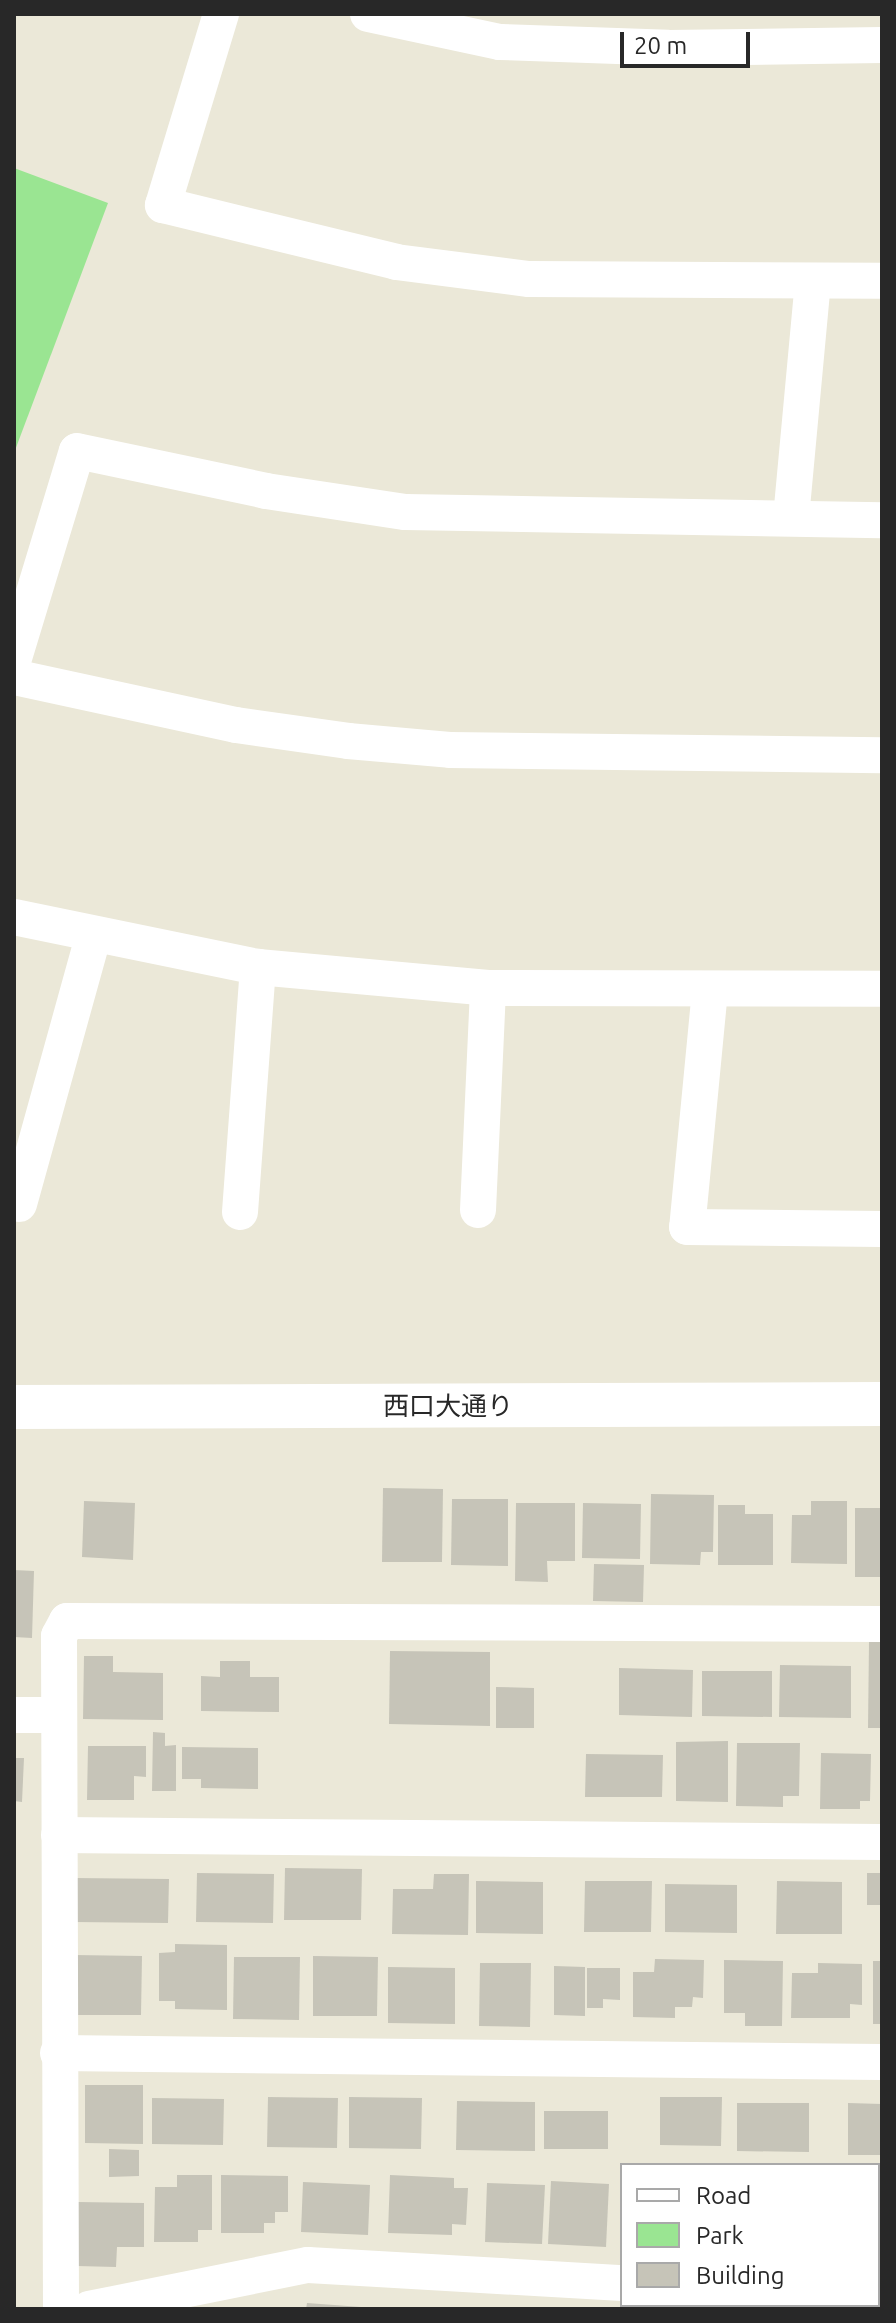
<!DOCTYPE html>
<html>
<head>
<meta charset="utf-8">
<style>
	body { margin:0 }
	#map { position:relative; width:896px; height:2323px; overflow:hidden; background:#ebe8d8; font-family:Ubuntu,"Noto Sans JP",sans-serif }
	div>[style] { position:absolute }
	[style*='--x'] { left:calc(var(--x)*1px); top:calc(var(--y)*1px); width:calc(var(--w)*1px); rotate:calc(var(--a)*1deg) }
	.green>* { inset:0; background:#9ae592 }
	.building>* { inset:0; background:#c6c4b8 }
	.minor>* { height:36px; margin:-18px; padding:0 18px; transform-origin:18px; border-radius:18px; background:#fff }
	.tertiary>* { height:44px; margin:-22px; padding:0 22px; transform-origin:22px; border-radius:22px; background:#fff }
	span { translate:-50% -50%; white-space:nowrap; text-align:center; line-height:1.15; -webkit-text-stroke:6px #fff; paint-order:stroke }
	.street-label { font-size:26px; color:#282828 }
	.frame { position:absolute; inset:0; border:16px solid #282828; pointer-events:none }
	.legend { position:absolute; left:620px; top:2163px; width:260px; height:144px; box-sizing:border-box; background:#fff; border:2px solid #a9a9a9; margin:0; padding:10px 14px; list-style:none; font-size:24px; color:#282828 }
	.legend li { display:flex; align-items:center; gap:16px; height:40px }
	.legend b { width:40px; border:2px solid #a9a9a9 }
	.scale { position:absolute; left:620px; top:32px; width:130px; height:36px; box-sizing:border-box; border:4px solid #282828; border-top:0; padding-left:10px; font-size:24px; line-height:28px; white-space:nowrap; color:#282828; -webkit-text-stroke:6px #fff; paint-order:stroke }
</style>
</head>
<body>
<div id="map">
	<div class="green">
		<div style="clip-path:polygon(14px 168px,108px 203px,14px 453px)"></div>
	</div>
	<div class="building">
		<div style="clip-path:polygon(383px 1488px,443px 1489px,442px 1562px,382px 1562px)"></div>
		<div style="clip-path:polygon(651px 1494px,714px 1495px,713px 1552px,701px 1552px,700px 1565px,650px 1564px)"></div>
		<div style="clip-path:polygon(452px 1499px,508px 1499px,508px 1566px,451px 1565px)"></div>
		<div style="clip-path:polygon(84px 1501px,135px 1503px,133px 1560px,82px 1557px)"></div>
		<div style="clip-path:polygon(811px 1501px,847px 1501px,847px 1564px,791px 1563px,792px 1515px,811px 1515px)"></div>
		<div style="clip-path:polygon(516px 1503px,575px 1503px,575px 1561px,547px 1561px,548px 1582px,515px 1581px)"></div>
		<div style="clip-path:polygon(583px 1503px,641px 1504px,640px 1559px,582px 1558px)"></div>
		<div style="clip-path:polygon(718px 1505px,745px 1505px,745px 1514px,773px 1514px,773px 1565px,718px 1565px)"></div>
		<div style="clip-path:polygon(855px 1508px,882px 1508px,882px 1577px,855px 1577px)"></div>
		<div style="clip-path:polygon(594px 1564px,644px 1565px,643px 1602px,593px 1601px)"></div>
		<div style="clip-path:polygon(14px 1570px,34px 1571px,32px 1638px,14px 1637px)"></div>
		<div style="clip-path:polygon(869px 1642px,882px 1642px,882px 1728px,868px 1728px)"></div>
		<div style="clip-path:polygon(390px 1651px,490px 1652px,490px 1726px,389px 1724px)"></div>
		<div style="clip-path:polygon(84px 1656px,113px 1656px,113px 1672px,163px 1673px,163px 1720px,83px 1719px)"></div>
		<div style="clip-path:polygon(220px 1661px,250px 1661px,250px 1677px,279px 1677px,279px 1712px,201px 1711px,201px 1676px,220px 1677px)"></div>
		<div style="clip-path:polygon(780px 1665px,851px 1666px,851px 1718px,779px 1717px)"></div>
		<div style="clip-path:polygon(619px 1668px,693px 1670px,692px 1717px,619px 1715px)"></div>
		<div style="clip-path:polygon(702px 1671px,772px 1671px,772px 1717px,702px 1716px)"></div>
		<div style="clip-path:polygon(496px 1687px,534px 1688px,534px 1728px,496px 1728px)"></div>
		<div style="clip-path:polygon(153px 1732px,165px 1733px,165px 1746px,176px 1745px,176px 1791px,152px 1791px)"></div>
		<div style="clip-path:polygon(728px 1741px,728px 1802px,676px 1801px,676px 1742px)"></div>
		<div style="clip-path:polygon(737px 1743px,800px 1743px,799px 1796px,783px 1796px,783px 1807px,736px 1806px)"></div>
		<div style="clip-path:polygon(88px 1746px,146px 1746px,146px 1777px,134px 1776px,134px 1800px,87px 1800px)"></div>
		<div style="clip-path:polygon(182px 1747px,258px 1748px,258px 1789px,201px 1788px,201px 1779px,182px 1779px)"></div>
		<div style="clip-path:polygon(821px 1753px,871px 1754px,870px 1801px,860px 1801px,860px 1809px,820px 1809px)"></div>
		<div style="clip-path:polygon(586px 1754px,663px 1755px,662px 1797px,585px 1797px)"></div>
		<div style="clip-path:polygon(14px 1758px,24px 1758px,22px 1802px,14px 1801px)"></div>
		<div style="clip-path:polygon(285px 1868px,362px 1869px,361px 1920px,284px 1920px)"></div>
		<div style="clip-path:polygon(197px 1873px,274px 1874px,273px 1923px,196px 1922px)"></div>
		<div style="clip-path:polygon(867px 1873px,882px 1873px,882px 1905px,867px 1905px)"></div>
		<div style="clip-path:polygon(434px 1874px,469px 1874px,468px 1935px,392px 1934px,393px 1889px,433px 1889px)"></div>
		<div style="clip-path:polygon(74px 1878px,169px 1879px,168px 1923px,74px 1922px)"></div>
		<div style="clip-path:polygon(476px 1881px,543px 1882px,543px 1934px,476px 1933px)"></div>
		<div style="clip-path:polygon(585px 1881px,652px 1881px,651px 1932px,584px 1932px)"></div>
		<div style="clip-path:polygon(777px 1881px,842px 1882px,842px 1934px,776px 1934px)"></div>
		<div style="clip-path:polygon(665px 1884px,737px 1885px,737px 1933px,665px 1932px)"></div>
		<div style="clip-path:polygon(175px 1944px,227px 1945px,227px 2010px,175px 2009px,175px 2001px,159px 2001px,159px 1953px,175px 1952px)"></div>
		<div style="clip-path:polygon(74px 1955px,142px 1956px,141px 2015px,73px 2015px)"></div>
		<div style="clip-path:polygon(313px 1956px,378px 1957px,377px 2016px,313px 2016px)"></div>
		<div style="clip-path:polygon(234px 1957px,300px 1957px,299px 2020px,233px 2019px)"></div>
		<div style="clip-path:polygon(655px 1959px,704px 1960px,703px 1998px,693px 1997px,692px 2007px,675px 2007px,675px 2018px,633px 2017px,633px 1972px,654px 1972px)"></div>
		<div style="clip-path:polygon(724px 1960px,783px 1961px,782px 2026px,745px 2026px,745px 2013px,724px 2013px)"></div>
		<div style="clip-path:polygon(873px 1961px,882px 1961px,882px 2024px,873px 2024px)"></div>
		<div style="clip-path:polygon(480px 1963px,531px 1963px,530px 2027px,479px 2026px)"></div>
		<div style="clip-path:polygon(818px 1963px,862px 1964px,862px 2005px,850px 2004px,850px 2018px,791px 2018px,792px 1973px,818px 1973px)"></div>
		<div style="clip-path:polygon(554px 1966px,585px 1967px,585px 2016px,554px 2015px)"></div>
		<div style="clip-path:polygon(388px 1967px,455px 1968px,455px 2024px,388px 2023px)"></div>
		<div style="clip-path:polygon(587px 1968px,620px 1968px,620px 2000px,603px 1999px,603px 2008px,587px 2008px)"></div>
		<div style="clip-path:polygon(85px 2085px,143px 2085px,143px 2144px,85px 2143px)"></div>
		<div style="clip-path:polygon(268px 2097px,338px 2098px,337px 2148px,267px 2147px)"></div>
		<div style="clip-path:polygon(349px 2097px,422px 2098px,421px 2149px,349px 2148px)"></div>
		<div style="clip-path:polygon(660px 2097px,722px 2097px,721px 2146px,660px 2145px)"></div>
		<div style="clip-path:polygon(152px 2098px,224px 2099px,223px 2145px,152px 2144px)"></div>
		<div style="clip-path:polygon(457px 2101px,535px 2102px,535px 2151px,456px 2150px)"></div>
		<div style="clip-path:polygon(737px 2103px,809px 2103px,809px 2152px,737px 2151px)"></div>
		<div style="clip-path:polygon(848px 2103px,882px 2104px,882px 2155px,848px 2155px)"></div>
		<div style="clip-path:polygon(544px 2111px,608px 2111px,608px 2149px,544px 2149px)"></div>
		<div style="clip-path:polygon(109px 2149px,139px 2150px,139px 2176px,109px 2177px)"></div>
		<div style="clip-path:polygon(177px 2175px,212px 2175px,212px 2230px,198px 2230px,198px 2242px,154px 2242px,155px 2187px,177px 2187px)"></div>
		<div style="clip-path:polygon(221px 2175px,288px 2176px,288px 2212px,275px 2212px,275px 2223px,264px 2223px,264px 2233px,221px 2233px)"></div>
		<div style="clip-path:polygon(390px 2175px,454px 2178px,454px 2188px,468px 2188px,466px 2225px,452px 2224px,452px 2235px,388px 2233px)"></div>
		<div style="clip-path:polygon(551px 2181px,609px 2184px,606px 2247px,548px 2244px)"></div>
		<div style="clip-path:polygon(303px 2182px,370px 2185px,368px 2235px,301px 2232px)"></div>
		<div style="clip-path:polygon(487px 2183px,545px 2185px,542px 2244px,485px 2242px)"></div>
		<div style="clip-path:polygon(878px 2191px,882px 2191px,882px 2256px,878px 2255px)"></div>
		<div style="clip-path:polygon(78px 2202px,144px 2203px,144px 2247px,117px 2247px,116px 2267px,77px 2266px)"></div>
		<div style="clip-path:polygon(307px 2303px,361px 2307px,361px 2309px,306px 2309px)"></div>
	</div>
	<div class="minor">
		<div style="--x:221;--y:14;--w:200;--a:106.9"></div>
		<div style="--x:163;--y:205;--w:240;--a:13.7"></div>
		<div style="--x:396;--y:262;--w:134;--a:7.3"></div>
		<div style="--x:529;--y:279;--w:353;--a:0.3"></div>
		<div style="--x:368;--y:14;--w:135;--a:12"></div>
		<div style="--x:500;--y:42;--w:168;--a:2"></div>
		<div style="--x:668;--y:48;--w:214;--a:-0.8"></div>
		<div style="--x:791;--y:518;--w:238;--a:-84.7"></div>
		<div style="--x:14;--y:658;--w:216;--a:-73.1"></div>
		<div style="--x:77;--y:451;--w:193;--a:11.9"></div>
		<div style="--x:266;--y:491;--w:141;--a:8.6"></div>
		<div style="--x:405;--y:512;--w:477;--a:1"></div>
		<div style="--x:14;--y:677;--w:227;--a:12.2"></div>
		<div style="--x:236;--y:725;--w:113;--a:8.1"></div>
		<div style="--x:348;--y:741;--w:102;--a:5"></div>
		<div style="--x:450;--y:750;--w:432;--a:0.7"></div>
		<div style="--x:14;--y:917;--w:249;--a:11.6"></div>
		<div style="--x:258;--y:967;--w:231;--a:5.2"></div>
		<div style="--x:488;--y:988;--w:394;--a:0.1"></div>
		<div style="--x:710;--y:990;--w:238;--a:95.5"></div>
		<div style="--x:687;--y:1227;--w:195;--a:0.6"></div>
		<div style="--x:19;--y:1204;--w:277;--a:-74.5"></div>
		<div style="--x:478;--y:1210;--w:222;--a:-87.4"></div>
		<div style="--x:240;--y:1212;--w:246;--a:-85.8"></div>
		<div style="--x:14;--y:1715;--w:45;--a:0"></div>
		<div style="--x:59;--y:1835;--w:823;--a:0.49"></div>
		<div style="--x:58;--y:2053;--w:824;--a:0.63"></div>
		<div style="--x:878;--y:2297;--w:4;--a:0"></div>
		<div style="--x:61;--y:2309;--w:673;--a:-90.17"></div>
		<div style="--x:59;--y:1636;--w:17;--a:-62"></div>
		<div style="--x:67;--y:1621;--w:815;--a:0.21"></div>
		<div style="--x:89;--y:2309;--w:223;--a:-11.4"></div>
		<div style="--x:308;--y:2265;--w:315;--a:3.3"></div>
	</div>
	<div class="tertiary">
		<div style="--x:14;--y:1407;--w:868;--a:-0.2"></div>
	</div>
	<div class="street-label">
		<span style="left:448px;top:1406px">西口大通り</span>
	</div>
	<div class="frame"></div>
	<ul class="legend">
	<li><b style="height:10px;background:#fff"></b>Road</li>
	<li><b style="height:22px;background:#9ae592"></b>Park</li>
	<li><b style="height:22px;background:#c6c4b8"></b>Building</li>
	</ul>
	<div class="scale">20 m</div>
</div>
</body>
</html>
